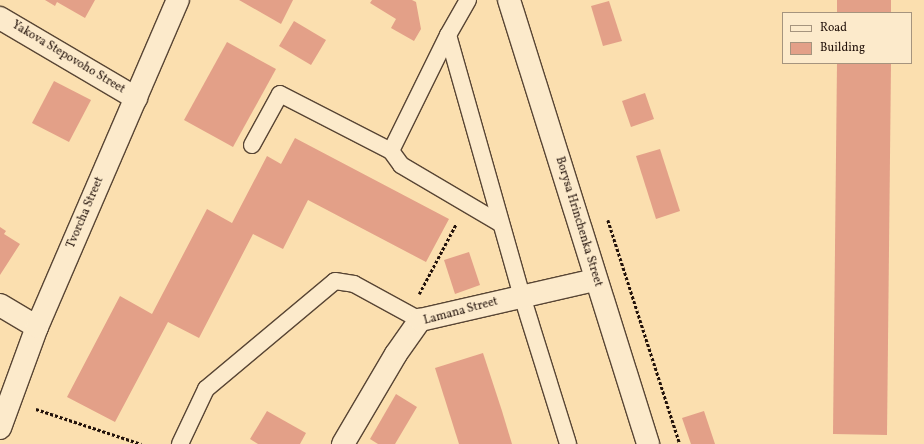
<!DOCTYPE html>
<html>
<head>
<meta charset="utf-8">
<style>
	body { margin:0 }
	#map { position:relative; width:924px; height:444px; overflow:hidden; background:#fbdfaf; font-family:Vollkorn,serif }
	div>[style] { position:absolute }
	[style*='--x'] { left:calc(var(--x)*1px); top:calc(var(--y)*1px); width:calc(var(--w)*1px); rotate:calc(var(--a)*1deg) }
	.building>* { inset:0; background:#e3a088 }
	.path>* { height:2.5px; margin-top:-1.25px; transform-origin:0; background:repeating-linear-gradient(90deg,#22120b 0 3px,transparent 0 5px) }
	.roads { filter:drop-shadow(1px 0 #584534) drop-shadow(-1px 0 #584534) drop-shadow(0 1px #584534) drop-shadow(0 -1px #584534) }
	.service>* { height:16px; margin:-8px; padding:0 8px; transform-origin:8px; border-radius:8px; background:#fceacb }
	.minor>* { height:22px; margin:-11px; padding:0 11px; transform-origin:11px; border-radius:11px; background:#fceacb }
	.secondary>* { height:22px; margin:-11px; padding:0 11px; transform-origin:11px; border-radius:11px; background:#fceacb }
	span { translate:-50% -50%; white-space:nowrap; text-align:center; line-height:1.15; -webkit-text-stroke:3px #fceacb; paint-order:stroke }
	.street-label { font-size:12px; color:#22120b }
	.legend { position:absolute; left:782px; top:12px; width:130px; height:52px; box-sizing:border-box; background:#fceacb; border:1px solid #a5947e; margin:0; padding:5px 7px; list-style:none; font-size:12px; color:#22120b }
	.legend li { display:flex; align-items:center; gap:8px; height:20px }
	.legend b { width:20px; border:1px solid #a5947e }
</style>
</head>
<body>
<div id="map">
	<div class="building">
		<div style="clip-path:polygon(45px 0,95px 0,85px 18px,57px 2px,55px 6px)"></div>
		<div style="clip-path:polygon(239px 0,293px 0,281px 24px)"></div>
		<div style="clip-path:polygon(372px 0,412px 0,416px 2px,421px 29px,414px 41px,391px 28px,396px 19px,370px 3px)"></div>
		<div style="clip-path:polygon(837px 0,891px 0,891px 13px,837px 13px)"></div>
		<div style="clip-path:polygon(609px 1px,622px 41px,603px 46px,591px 6px)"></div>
		<div style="clip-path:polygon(294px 21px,326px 40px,311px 65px,279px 46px)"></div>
		<div style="clip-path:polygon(227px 42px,276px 69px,233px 147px,184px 120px)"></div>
		<div style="clip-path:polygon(837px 63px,891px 63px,887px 435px,833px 434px)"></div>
		<div style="clip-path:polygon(54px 81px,91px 100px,69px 142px,32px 123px)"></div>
		<div style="clip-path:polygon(645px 93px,654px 119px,631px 127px,622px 101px)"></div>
		<div style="clip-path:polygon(295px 138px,449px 219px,426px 262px,308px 200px,283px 249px,253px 234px,199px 338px,168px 322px,115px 422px,67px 397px,120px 296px,152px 314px,207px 209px,232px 223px,267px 156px,281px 164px)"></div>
		<div style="clip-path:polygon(660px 149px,680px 211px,656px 219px,636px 156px)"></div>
		<div style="clip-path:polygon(0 227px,6px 231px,4px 234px,20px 244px,0 275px)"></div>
		<div style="clip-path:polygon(469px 252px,480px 285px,455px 294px,444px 260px)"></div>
		<div style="clip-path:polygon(483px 353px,502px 411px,512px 444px,459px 444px,435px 368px)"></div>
		<div style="clip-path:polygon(396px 394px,417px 407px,395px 444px,378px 444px,370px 439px)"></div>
		<div style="clip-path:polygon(267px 411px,306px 433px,300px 444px,258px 444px,250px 439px)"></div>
		<div style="clip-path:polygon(704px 411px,715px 444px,691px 444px,682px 418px)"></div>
	</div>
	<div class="path">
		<div style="--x:608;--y:220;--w:235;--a:72.2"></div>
		<div style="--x:419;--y:294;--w:79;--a:-62.1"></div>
		<div style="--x:36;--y:409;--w:111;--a:18.4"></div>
	</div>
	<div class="roads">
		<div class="service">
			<div style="--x:468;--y:0;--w:40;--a:119.7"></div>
			<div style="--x:448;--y:35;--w:271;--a:74.2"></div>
			<div style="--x:522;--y:296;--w:155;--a:72.7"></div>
			<div style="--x:448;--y:35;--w:129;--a:116.2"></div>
			<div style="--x:391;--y:151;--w:17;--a:54"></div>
			<div style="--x:401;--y:165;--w:116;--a:30.5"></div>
			<div style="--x:252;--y:145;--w:58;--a:-61.2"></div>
			<div style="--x:280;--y:94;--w:125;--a:27.2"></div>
			<div style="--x:180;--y:444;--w:61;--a:-64.7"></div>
			<div style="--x:206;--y:389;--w:168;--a:-39.9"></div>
			<div style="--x:335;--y:281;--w:19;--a:9"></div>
			<div style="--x:354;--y:284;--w:75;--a:28.6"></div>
		</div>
		<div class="minor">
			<div style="--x:0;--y:18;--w:158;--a:30.5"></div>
			<div style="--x:0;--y:305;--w:43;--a:30.7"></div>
			<div style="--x:0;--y:428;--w:108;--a:-69.9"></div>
			<div style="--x:37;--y:327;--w:356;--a:-66.7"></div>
			<div style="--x:343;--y:444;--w:104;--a:-59.5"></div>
			<div style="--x:396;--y:354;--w:42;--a:-54.8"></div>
			<div style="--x:420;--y:320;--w:180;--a:-12.9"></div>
		</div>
		<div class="secondary">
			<div style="--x:509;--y:0;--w:465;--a:72.6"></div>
		</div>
	</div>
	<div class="street-label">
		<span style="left:68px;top:58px;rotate:31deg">Yakova Stepovoho Street</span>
		<span style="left:86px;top:213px;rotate:-67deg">Tvorcha Street</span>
		<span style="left:578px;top:222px;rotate:73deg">Borysa Hrinchenka Street</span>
		<span style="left:461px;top:312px;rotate:-15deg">Lamana Street</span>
	</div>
	<ul class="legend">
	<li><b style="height:5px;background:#fceacb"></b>Road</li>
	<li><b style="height:11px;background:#e3a088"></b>Building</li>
	</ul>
</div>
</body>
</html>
